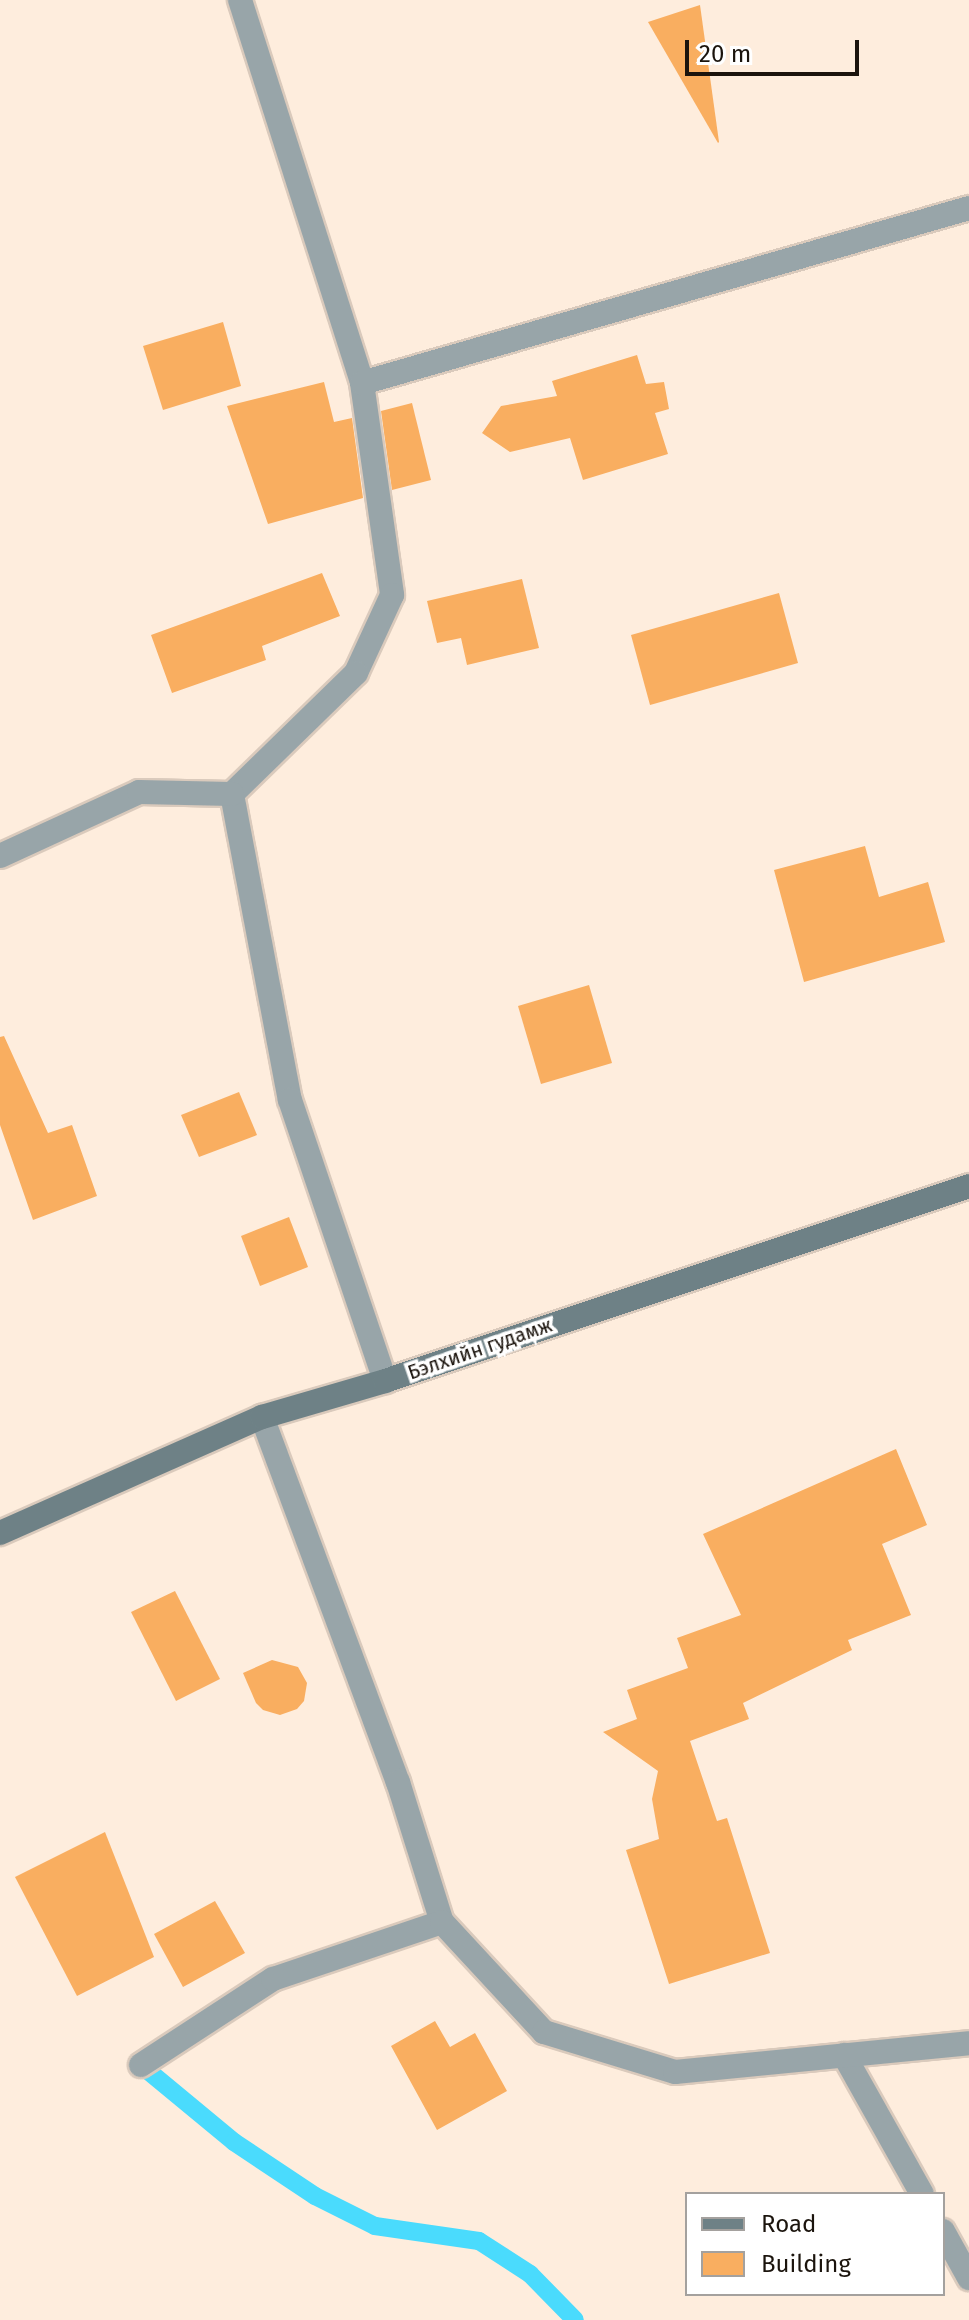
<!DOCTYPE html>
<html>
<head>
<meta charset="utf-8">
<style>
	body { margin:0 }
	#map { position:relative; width:969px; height:2320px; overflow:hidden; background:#feeddd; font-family:"Fira Sans",sans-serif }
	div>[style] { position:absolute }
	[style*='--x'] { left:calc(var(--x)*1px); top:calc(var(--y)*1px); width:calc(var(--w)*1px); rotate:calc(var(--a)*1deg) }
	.stream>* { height:18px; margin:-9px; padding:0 9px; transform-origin:9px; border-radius:9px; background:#4adbfd }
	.building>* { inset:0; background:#f9ae60 }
	.roads { filter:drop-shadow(2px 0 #dacabc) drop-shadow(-2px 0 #dacabc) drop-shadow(0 2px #dacabc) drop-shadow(0 -2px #dacabc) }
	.minor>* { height:24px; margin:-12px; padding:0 12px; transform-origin:12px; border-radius:12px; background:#98a5a9 }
	.secondary>* { height:24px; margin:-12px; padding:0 12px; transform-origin:12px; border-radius:12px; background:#6e8186 }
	span { translate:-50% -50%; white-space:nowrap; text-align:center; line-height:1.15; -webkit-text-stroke:7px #fff; paint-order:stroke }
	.street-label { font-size:20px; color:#1b140d }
	.legend { position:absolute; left:685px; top:2192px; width:260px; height:104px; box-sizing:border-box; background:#fff; border:2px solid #a4a19e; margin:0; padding:10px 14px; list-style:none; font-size:24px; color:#1b140d }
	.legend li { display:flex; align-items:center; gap:16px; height:40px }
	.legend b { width:40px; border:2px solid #a4a19e }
	.scale { position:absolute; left:685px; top:40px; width:174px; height:36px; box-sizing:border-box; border:4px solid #1b140d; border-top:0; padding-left:10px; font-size:24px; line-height:28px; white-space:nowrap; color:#1b140d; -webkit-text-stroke:6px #fff; paint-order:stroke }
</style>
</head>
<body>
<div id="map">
	<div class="stream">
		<div style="--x:141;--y:2065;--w:121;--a:39.6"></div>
		<div style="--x:234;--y:2142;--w:97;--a:33.7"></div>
		<div style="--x:315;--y:2196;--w:67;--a:26.6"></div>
		<div style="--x:375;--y:2226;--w:105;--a:8.2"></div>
		<div style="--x:479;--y:2241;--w:61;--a:32.9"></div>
		<div style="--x:530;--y:2274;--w:64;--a:45.6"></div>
	</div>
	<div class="building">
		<div style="clip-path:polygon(700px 5px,719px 142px,718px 143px,648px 22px)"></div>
		<div style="clip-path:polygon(223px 322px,241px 386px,163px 410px,143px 346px)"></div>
		<div style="clip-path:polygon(637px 355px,646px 384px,664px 382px,669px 409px,655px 413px,668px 454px,583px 480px,570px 438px,510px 452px,482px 433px,501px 406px,557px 396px,552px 381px)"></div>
		<div style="clip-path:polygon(324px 382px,334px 422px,352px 418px,363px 498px,268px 524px,227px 406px)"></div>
		<div style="clip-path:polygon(412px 403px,431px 480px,392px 490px,381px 411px)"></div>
		<div style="clip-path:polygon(322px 573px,340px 616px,262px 646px,266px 660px,172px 693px,151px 635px)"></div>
		<div style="clip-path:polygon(522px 579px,539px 648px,467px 665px,461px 638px,437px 643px,427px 601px)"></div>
		<div style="clip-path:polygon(779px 593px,798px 663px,650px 705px,631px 635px)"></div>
		<div style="clip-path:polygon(865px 846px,879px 897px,928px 882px,945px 942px,804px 982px,774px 870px)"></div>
		<div style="clip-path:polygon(589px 985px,612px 1063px,541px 1084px,518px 1006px)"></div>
		<div style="clip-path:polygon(4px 1036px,48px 1133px,72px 1125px,97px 1196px,33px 1220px,0 1125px,0 1037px)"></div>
		<div style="clip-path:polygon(239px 1092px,257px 1135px,199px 1157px,181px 1115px)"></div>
		<div style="clip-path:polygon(289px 1217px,308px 1267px,260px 1286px,241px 1236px)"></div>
		<div style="clip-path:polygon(896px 1449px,927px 1525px,882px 1544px,911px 1615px,848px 1640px,852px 1650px,743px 1703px,749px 1719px,690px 1741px,717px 1821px,727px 1818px,770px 1953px,669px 1984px,626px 1850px,659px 1839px,652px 1799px,658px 1771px,603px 1732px,637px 1719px,627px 1690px,688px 1668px,677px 1638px,741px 1615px,703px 1534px)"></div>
		<div style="clip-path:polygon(175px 1591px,220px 1679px,176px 1701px,131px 1612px)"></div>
		<div style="clip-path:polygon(272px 1660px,298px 1667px,307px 1683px,304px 1701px,297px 1709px,280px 1715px,263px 1710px,256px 1703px,243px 1673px)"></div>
		<div style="clip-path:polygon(105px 1832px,154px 1957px,77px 1996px,15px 1877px)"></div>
		<div style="clip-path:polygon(215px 1901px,245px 1953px,183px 1987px,154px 1934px)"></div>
		<div style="clip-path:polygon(435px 2021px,450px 2047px,475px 2033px,507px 2091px,437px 2130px,391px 2046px)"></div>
	</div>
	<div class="roads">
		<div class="minor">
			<div style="--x:240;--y:0;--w:402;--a:72.3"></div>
			<div style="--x:362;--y:383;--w:214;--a:81.9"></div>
			<div style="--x:392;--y:595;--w:86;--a:114.8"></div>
			<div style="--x:356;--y:673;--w:173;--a:135.7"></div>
			<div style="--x:232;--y:794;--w:311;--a:79.3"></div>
			<div style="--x:290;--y:1100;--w:297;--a:71.3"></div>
			<div style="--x:362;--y:383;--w:632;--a:-16.08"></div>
			<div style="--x:0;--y:856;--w:153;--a:-24.7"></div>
			<div style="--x:139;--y:792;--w:93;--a:1.2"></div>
			<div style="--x:262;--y:1417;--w:390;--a:69.6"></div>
			<div style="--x:398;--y:1782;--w:147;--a:72.6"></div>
			<div style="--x:844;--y:2055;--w:159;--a:60.7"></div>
			<div style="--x:141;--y:2065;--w:158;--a:-33.1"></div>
			<div style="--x:273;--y:1979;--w:178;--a:-18.6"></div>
			<div style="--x:442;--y:1922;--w:150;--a:47.2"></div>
			<div style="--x:544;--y:2032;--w:137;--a:17"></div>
			<div style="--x:675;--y:2072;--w:295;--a:-5.6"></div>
			<div style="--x:943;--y:2231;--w:54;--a:61"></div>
		</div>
		<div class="secondary">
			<div style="--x:0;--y:1533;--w:287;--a:-23.9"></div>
			<div style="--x:262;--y:1417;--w:128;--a:-16.3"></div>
			<div style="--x:385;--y:1381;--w:616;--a:-18.46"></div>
		</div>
	</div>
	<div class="street-label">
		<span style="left:480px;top:1349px;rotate:-19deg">Бэлхийн гудамж</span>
	</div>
	<ul class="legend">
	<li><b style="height:10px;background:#6e8186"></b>Road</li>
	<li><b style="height:22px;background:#f9ae60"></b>Building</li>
	</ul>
	<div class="scale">20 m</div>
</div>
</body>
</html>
